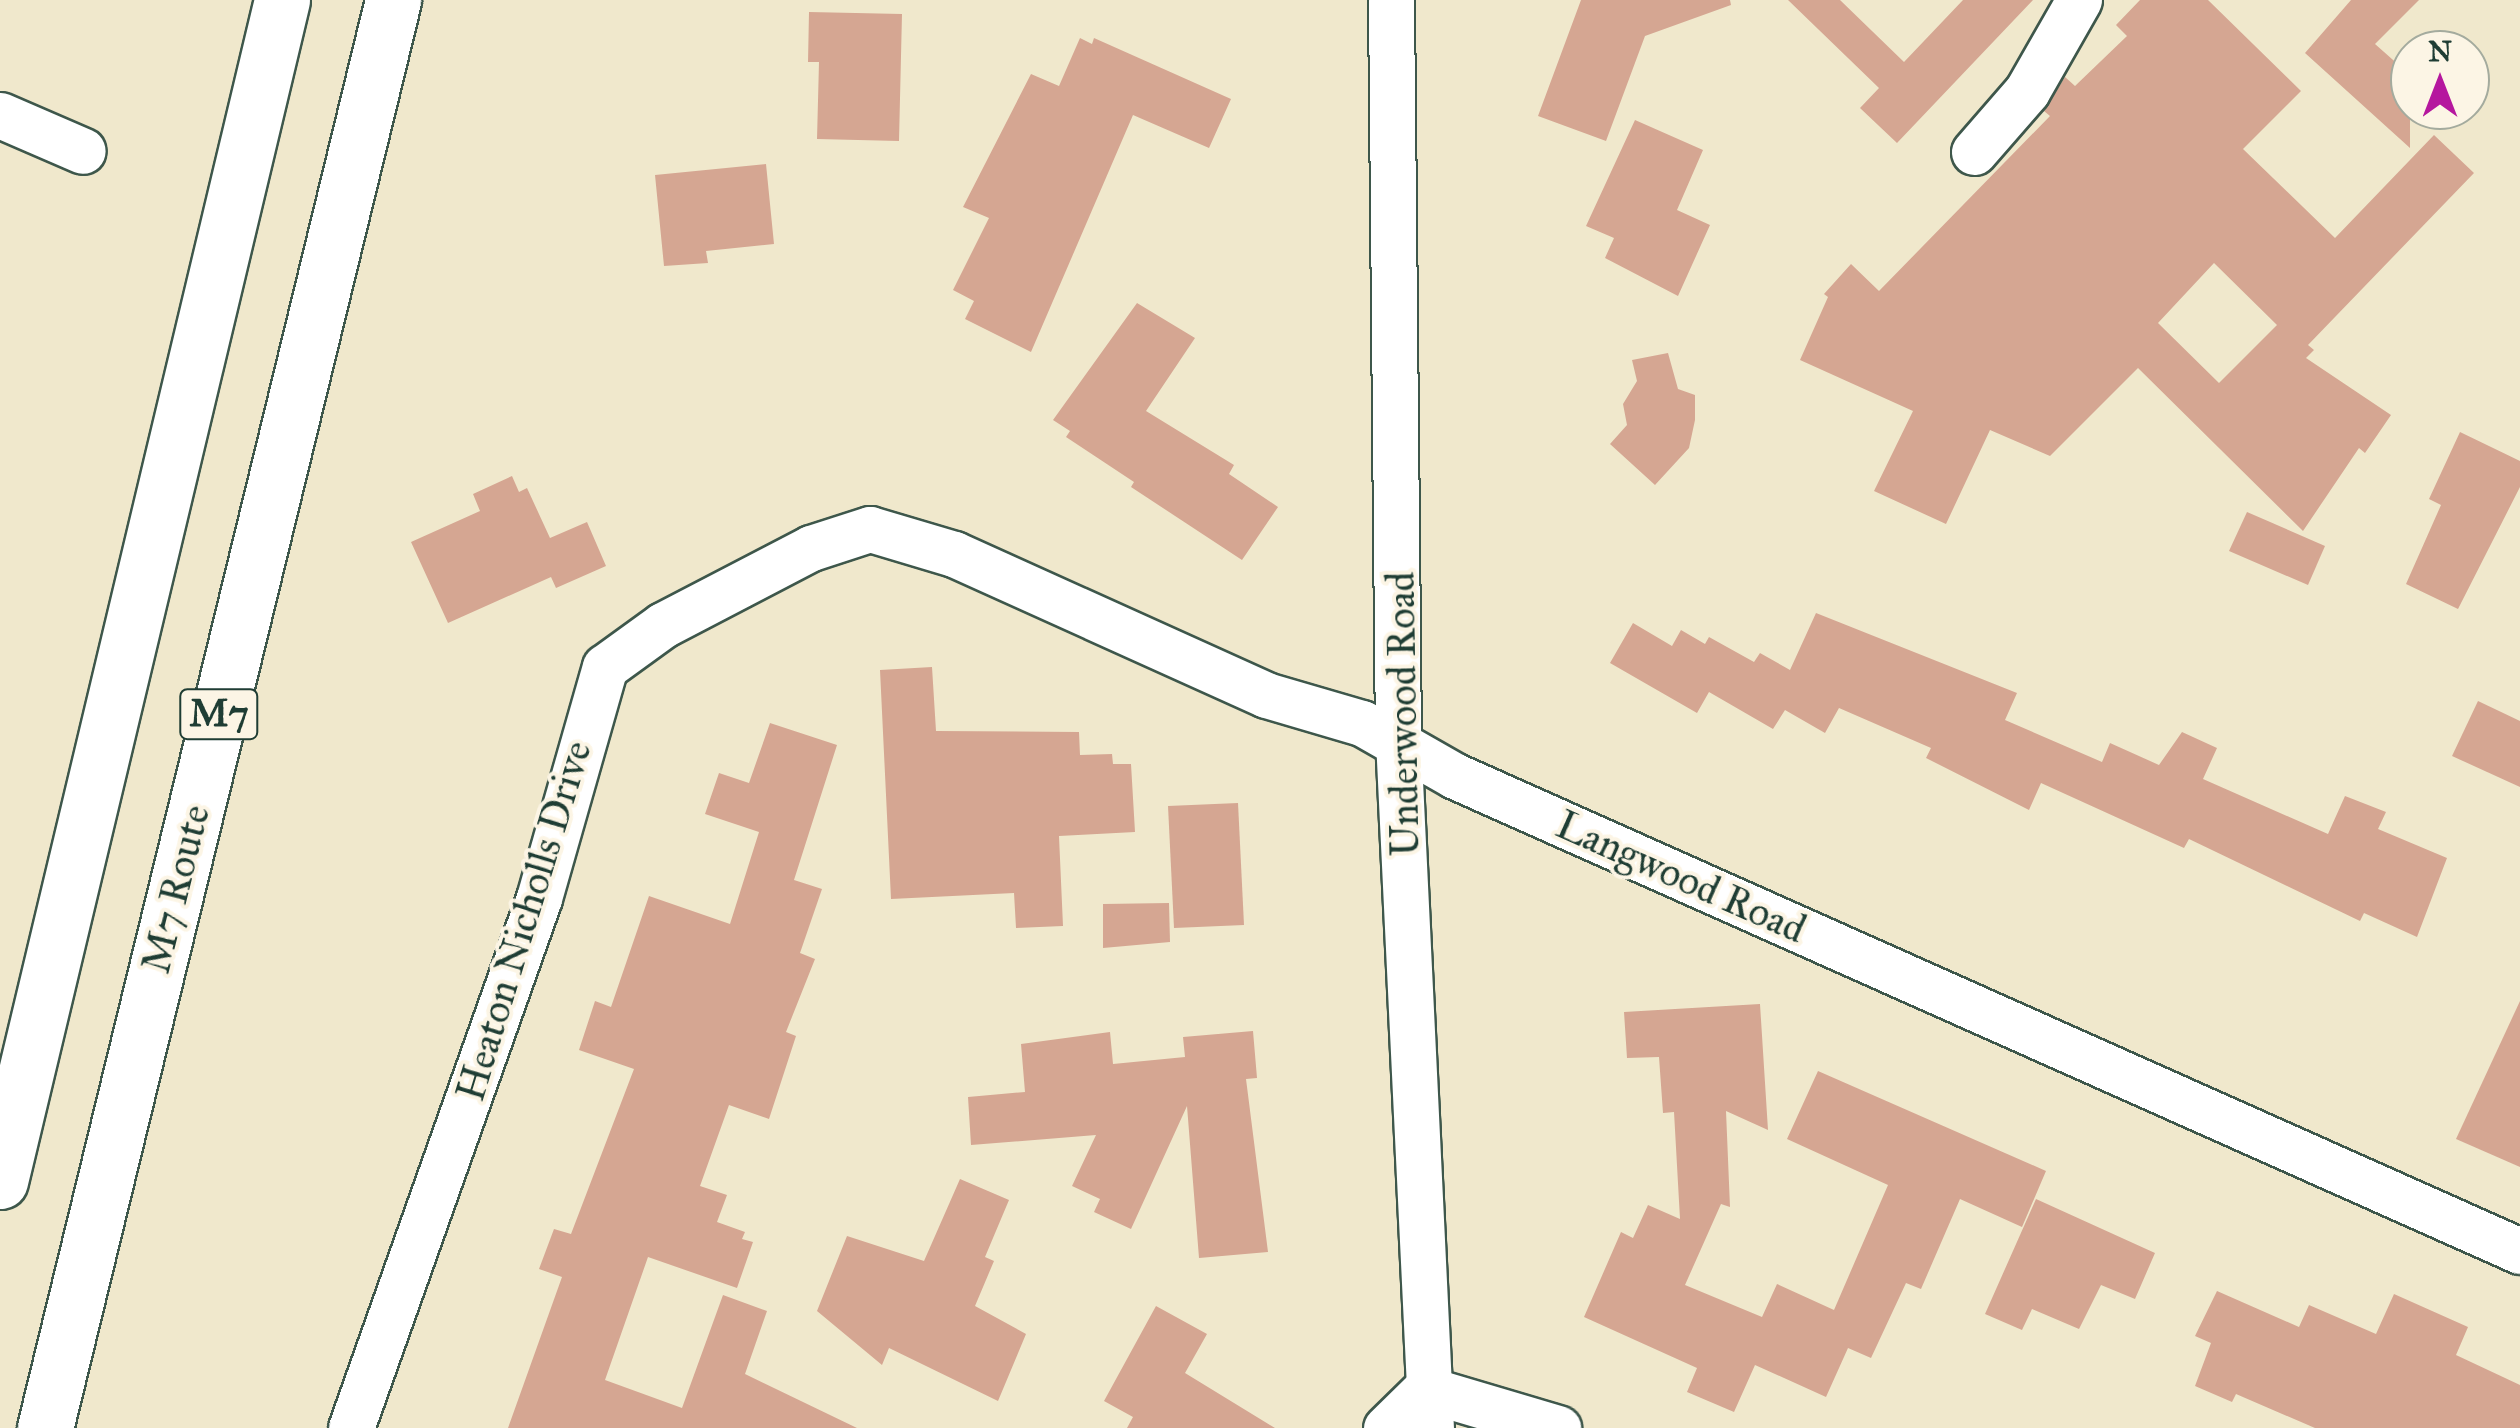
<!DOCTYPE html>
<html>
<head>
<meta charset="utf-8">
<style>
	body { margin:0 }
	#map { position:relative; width:2520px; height:1428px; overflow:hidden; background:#f0e8cc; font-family:"IM FELL Great Primer",serif }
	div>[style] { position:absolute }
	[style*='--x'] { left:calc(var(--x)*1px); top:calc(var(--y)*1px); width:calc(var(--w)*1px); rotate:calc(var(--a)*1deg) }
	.building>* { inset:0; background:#d5a692 }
	.roads { filter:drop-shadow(2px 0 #3e574b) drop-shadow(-2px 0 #3e574b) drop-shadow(0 2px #3e574b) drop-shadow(0 -2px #3e574b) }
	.street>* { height:45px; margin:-22.5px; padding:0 22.5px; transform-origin:22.5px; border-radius:22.5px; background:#fff }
	.highway>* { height:55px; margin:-27.5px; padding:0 27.5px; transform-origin:27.5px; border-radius:27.5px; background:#fff }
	span { translate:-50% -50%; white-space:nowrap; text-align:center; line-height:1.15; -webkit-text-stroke:8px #fcf5e5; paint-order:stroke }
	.shield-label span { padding:2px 8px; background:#fcf5e5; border:2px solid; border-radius:8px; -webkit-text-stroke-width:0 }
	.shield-label { font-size:38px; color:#1f3d34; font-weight:700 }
	.street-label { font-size:40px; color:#1f3d34 }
	.north { position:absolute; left:2390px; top:30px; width:100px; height:100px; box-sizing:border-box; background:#fcf5e5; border:2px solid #a4ab9e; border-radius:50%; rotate:0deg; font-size:28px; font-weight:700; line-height:40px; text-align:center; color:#1f3d34 }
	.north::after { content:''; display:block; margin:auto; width:35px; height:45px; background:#b5179e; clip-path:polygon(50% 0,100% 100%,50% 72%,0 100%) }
</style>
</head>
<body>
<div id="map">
	<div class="building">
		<div style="clip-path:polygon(1581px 0,1730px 0,1731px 5px,1645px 36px,1606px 141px,1538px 116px)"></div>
		<div style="clip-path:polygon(1788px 0,1840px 0,1904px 62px,1963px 0,2033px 0,1897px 143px,1860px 108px,1879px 88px)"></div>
		<div style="clip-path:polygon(evenodd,2140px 0,2208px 0,2301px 91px,2243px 149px,2335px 238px,2434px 135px,2474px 173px,2308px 345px,2314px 350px,2306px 358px,2391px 415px,2365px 453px,2359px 448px,2303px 531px,2138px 368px,2050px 456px,1990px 430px,1946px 524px,1874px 491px,1913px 411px,1800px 360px,1828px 297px,1824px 294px,1851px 264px,1879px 291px,2050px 116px,2044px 111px,2065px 77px,2075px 86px,2127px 36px,2116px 25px,2140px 0,2214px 263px,2277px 325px,2219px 383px,2158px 323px,2214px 263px)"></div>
		<div style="clip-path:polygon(2351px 0,2419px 0,2375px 44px,2410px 75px,2410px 148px,2305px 53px)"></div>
		<div style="clip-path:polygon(809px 12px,902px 14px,899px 141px,817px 139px,819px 62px,808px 62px)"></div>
		<div style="clip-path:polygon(1080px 38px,1092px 44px,1094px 38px,1231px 99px,1209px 148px,1133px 115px,1031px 352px,965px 319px,974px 301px,953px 290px,989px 218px,963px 207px,1031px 74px,1059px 86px)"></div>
		<div style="clip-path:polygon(1635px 120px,1703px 150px,1677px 210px,1710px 225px,1678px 296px,1605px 258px,1614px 238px,1586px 226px)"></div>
		<div style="clip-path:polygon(766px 164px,774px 244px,706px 251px,708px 263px,664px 266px,655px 175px)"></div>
		<div style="clip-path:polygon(1137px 303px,1195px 338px,1146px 411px,1234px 465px,1229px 474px,1278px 507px,1242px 560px,1131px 487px,1134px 482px,1066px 437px,1070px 431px,1053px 420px)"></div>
		<div style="clip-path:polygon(1668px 353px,1678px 389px,1695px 395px,1695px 420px,1689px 448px,1655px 485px,1610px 444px,1627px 425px,1623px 404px,1637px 381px,1632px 360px)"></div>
		<div style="clip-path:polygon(2460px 432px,2520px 461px,2520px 487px,2458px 609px,2406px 584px,2441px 505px,2429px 499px)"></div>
		<div style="clip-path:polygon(512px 476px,519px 492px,527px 488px,550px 538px,587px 522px,606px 566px,556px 588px,551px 577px,448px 623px,411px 542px,480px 511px,473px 494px)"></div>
		<div style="clip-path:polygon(2247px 512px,2325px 546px,2308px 585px,2229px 551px)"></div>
		<div style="clip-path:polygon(1816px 613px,2017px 693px,2005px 720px,2102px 762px,2110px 743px,2159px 765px,2182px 732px,2217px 748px,2203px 779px,2328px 834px,2345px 796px,2386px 812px,2378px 829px,2447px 858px,2417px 937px,2364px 913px,2360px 921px,2189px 839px,2184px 848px,2041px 783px,2029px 810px,1926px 758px,1931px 748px,1839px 708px,1825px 733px,1785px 710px,1773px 729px,1709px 692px,1697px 713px,1610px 663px,1633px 623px,1672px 646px,1681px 630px,1705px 644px,1709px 637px,1754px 662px,1760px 653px,1790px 670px)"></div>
		<div style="clip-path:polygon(932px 667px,936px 731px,1079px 732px,1080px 755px,1112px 754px,1113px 764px,1131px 764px,1135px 832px,1059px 836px,1063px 926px,1016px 928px,1014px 893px,891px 899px,880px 670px)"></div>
		<div style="clip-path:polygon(2478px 701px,2520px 721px,2520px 787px,2452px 756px)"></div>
		<div style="clip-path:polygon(770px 723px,837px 745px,794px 880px,822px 889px,800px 953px,815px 959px,786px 1032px,796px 1036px,769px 1119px,729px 1105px,700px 1186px,727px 1195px,717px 1222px,745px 1232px,742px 1239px,753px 1242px,737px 1288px,648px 1257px,605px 1380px,682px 1408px,723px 1295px,767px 1311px,745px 1374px,857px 1428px,508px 1428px,562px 1277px,539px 1269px,554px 1229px,571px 1234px,634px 1069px,579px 1050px,595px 1001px,611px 1007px,649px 896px,730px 924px,759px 832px,705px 814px,719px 773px,749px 783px)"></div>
		<div style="clip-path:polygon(1238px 803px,1244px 925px,1174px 928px,1168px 806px)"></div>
		<div style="clip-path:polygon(1169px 903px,1170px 942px,1103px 948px,1103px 904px)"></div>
		<div style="clip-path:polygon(2520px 1001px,2520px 1167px,2456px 1139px)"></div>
		<div style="clip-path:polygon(1760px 1004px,1768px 1130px,1726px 1111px,1730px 1207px,1721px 1204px,1685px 1285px,1762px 1317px,1777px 1284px,1834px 1310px,1888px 1185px,1787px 1139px,1818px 1071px,2046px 1171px,2022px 1227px,1960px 1199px,1921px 1289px,1906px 1283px,1871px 1358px,1848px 1348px,1826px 1397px,1755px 1365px,1734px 1412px,1687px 1392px,1697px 1368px,1584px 1317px,1621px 1232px,1633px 1238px,1648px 1205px,1680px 1219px,1674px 1112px,1663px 1113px,1659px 1057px,1627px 1058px,1624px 1012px)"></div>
		<div style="clip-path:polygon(1253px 1031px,1257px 1078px,1246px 1079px,1268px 1252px,1199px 1258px,1187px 1106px,1131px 1229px,1094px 1212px,1100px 1199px,1072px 1186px,1096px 1135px,971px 1145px,968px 1097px,1025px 1092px,1021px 1044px,1110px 1032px,1113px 1064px,1185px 1057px,1183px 1037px)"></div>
		<div style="clip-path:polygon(960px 1179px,1009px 1200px,985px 1257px,994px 1261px,975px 1306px,1026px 1334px,998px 1401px,889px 1348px,882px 1365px,817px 1311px,847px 1236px,924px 1261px)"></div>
		<div style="clip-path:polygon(2036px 1199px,2155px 1253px,2135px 1299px,2101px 1285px,2079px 1329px,2032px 1309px,2022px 1330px,1985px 1314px)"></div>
		<div style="clip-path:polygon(2217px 1291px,2299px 1327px,2309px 1305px,2376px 1334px,2394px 1294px,2468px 1327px,2456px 1355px,2520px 1385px,2520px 1428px,2315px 1428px,2236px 1394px,2232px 1402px,2195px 1386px,2211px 1343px,2195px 1336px)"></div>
		<div style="clip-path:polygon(1156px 1306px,1207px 1334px,1185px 1373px,1275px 1428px,1127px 1428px,1133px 1417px,1104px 1401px)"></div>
	</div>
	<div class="roads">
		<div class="street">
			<div style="--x:1391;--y:0;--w:739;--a:89.46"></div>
			<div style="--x:1398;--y:739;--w:690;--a:87.26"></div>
			<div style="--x:0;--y:115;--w:90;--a:23.4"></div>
			<div style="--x:1974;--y:152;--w:81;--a:-49"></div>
			<div style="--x:2027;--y:91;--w:105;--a:-60.3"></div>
			<div style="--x:351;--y:1428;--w:562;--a:-70.47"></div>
			<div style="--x:539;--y:898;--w:240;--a:-74.1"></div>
			<div style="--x:605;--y:667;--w:72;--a:-35.9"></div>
			<div style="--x:663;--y:625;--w:167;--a:-27.5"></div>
			<div style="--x:811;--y:548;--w:62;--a:-17.9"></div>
			<div style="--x:870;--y:529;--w:88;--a:16.6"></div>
			<div style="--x:954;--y:554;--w:342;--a:24.3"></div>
			<div style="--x:1266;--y:695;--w:100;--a:16.3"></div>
			<div style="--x:1362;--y:723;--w:107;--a:29.7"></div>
			<div style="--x:1455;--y:776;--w:1166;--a:24.04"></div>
			<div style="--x:1386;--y:1428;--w:56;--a:-44.3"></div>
			<div style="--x:1426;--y:1389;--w:138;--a:16.5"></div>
		</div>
		<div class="highway">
			<div style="--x:0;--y:1181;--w:1214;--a:-76.57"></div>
			<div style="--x:45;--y:1428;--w:1470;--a:-76.3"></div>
		</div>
	</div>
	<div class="shield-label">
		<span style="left:219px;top:714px">M7</span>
	</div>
	<div class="street-label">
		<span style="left:1403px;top:714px;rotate:-91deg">Underwood Road</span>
		<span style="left:1681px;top:877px;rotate:24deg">Langwood Road</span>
		<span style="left:176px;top:889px;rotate:-76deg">M7 Route</span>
		<span style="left:524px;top:921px;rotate:-73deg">Heaton Nicholls Drive</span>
	</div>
	<div class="north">N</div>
</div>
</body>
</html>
